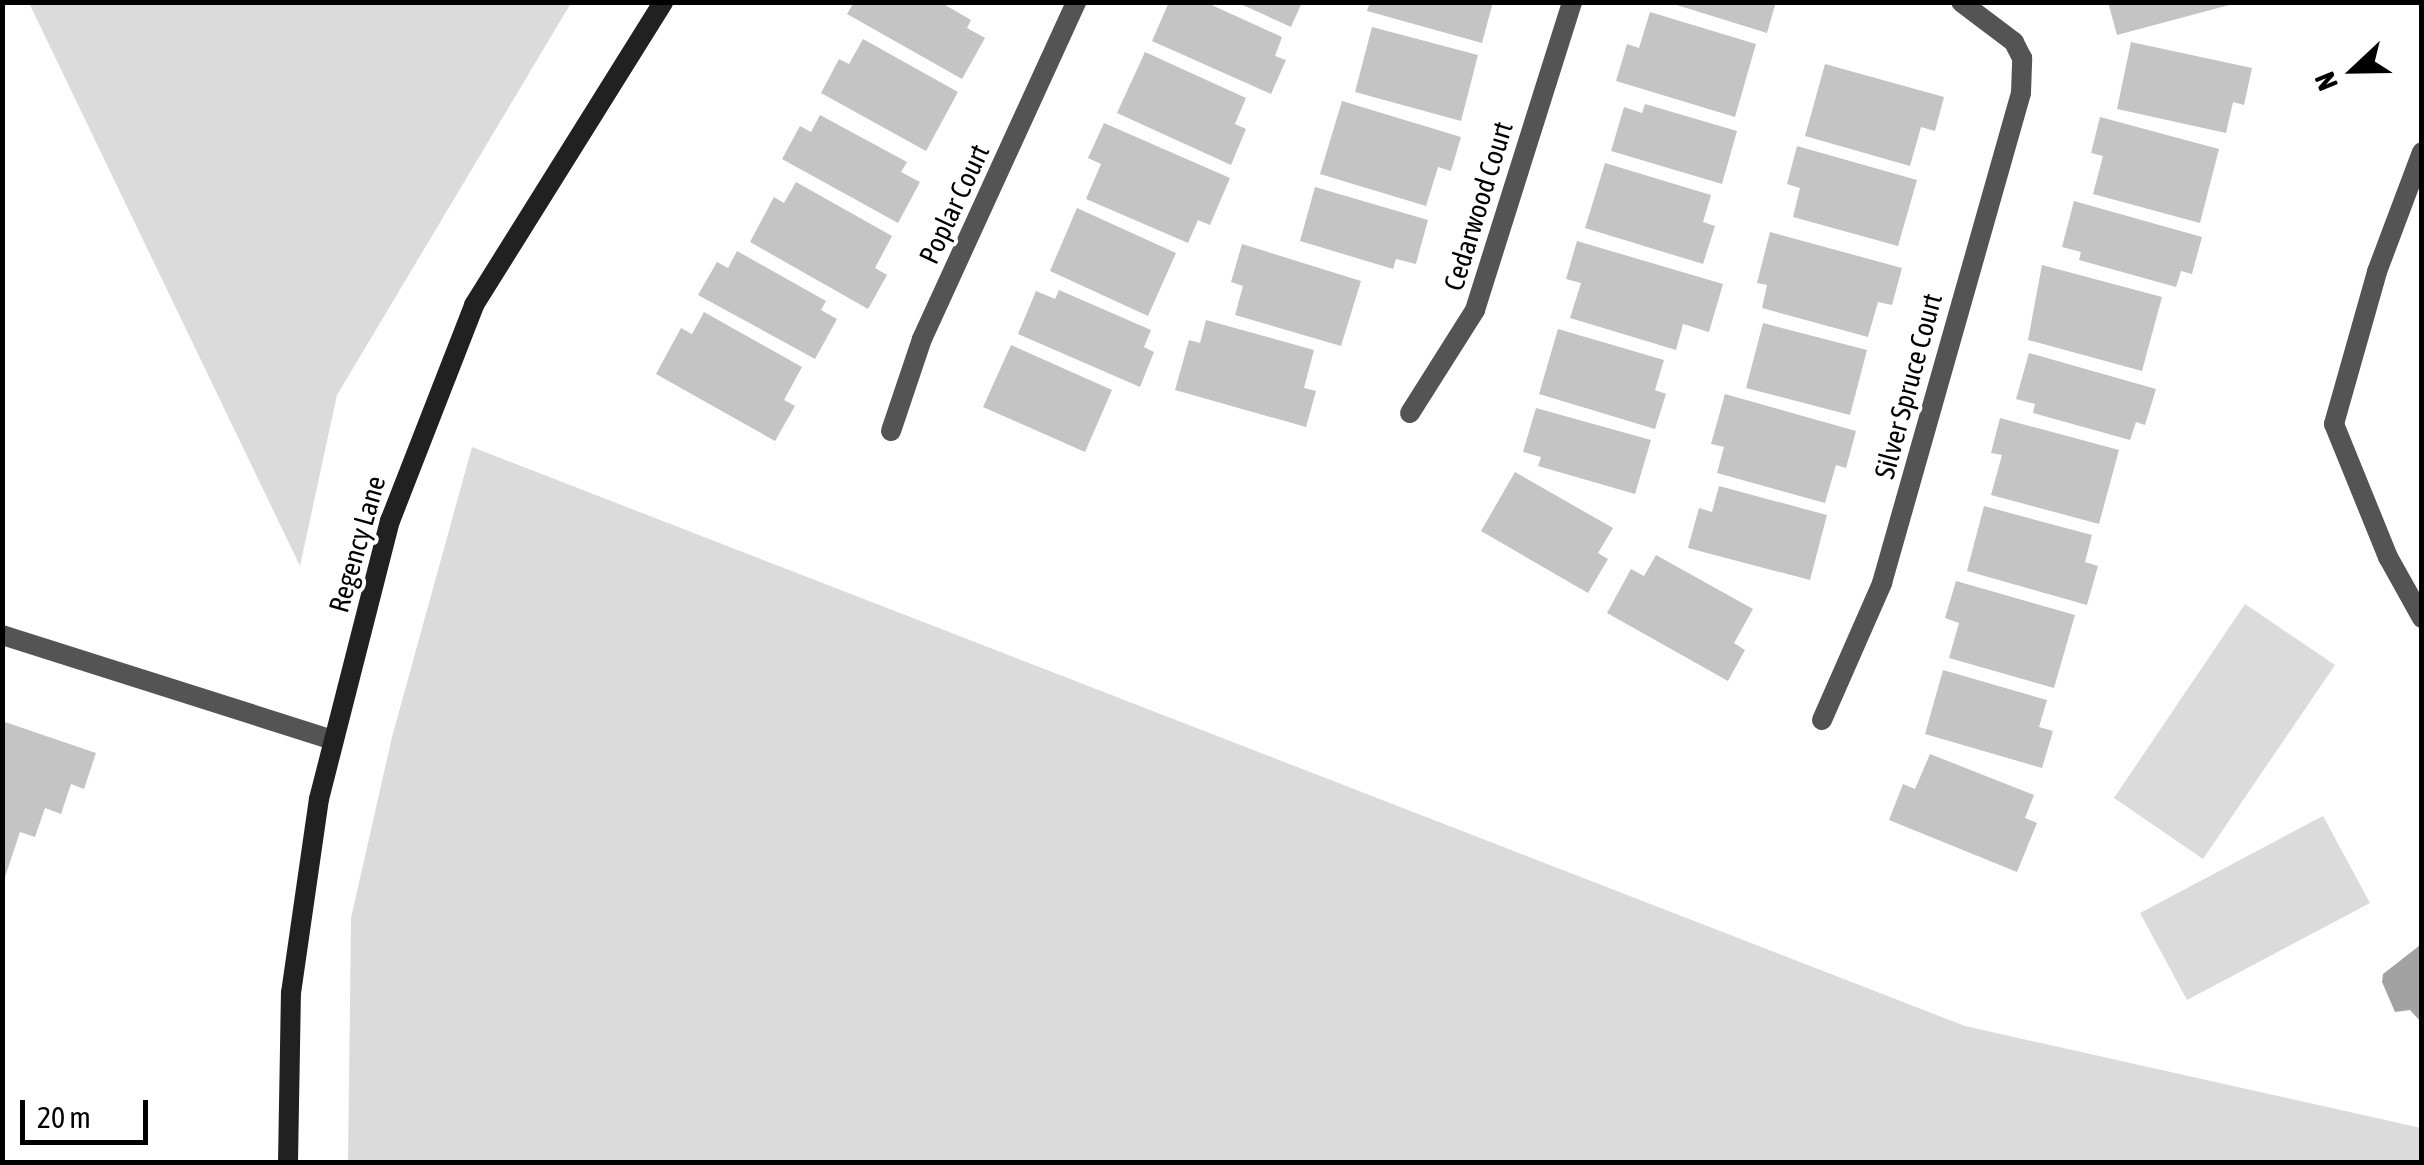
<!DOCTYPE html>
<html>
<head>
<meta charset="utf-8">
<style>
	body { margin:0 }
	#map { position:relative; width:2424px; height:1165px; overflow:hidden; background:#fff; font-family:"Asap Condensed",sans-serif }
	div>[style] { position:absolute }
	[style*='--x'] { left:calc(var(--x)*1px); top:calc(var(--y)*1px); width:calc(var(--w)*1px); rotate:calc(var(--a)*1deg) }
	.green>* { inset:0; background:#dbdbdb }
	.water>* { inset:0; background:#a2a2a2 }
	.building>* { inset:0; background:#c4c4c4 }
	.lane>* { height:20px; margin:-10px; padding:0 10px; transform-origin:10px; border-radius:10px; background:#545454 }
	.street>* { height:20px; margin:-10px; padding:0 10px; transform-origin:10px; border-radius:10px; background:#545454 }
	.secondary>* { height:20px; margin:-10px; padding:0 10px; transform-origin:10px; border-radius:10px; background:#212121 }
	span { translate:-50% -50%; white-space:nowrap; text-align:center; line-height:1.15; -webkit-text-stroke:8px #fff; paint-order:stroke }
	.street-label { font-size:28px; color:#000 }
	.frame { position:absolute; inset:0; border:5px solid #000; pointer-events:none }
	.north { position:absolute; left:2304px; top:20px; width:100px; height:100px; -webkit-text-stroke:8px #fff; paint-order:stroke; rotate:248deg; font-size:28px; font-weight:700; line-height:40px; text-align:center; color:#000 }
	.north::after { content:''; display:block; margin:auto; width:35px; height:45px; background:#000; clip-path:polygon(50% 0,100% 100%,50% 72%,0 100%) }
	.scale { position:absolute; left:20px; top:1100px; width:128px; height:45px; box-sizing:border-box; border:5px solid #000; border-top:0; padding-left:12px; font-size:30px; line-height:35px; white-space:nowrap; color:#000; -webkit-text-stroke:8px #fff; paint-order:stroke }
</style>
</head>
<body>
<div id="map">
	<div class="green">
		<div style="clip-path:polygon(29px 3px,571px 3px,337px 395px,300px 566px)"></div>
		<div style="clip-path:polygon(472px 447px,1965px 1026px,2421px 1128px,2421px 1162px,348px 1162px,351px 918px,392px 737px)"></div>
		<div style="clip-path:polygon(2245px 604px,2335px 665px,2203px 859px,2114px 798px)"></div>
		<div style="clip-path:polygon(2323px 816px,2370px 903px,2187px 1000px,2140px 913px)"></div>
	</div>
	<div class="water">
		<div style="clip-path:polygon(2419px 946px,2422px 948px,2421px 1022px,2410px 1010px,2395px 1012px,2382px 982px,2383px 974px)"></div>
	</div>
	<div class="building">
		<div style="clip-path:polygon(854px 2px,940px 2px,971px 20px,967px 28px,985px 38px,962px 79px,847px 14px)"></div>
		<div style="clip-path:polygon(1169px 2px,1205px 2px,1282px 37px,1275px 56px,1286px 60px,1271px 94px,1152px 41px)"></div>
		<div style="clip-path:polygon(1236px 2px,1302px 2px,1291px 27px)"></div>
		<div style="clip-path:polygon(1370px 2px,1493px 2px,1482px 43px,1367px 11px)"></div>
		<div style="clip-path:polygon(1667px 2px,1776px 2px,1767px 33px)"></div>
		<div style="clip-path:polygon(2108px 2px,2233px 2px,2233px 4px,2117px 35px)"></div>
		<div style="clip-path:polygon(1650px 12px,1756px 44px,1735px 117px,1616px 81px,1627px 44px,1639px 48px)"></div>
		<div style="clip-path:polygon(1372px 27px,1478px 55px,1461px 121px,1355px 92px)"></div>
		<div style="clip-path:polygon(863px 39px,958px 92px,926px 151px,821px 93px,839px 59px,849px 64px)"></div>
		<div style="clip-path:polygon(2131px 42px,2252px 68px,2244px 105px,2233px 102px,2226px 133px,2117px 109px)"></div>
		<div style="clip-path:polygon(1145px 52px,1246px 98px,1235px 124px,1246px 129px,1231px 165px,1117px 113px)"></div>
		<div style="clip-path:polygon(1825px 64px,1944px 97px,1935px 131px,1921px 127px,1910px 166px,1805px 136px)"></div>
		<div style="clip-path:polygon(1342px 101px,1461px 137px,1451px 171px,1438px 167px,1426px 206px,1320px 174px)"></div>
		<div style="clip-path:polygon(1645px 104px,1737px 131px,1722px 184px,1611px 151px,1624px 107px,1642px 113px)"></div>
		<div style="clip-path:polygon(820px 115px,907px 162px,901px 172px,920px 182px,898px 223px,782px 159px,800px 126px,811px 132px)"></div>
		<div style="clip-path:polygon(2100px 117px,2219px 149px,2200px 223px,2093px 194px,2103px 156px,2091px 153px)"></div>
		<div style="clip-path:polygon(1104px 123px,1230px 178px,1210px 225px,1198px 220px,1188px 243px,1086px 199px,1101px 164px,1088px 158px)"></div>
		<div style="clip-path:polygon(1797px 146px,1917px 180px,1898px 246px,1793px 217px,1800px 188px,1787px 184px)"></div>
		<div style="clip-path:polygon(1605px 163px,1711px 195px,1703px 222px,1715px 226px,1703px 264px,1585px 228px)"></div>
		<div style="clip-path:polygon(796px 182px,892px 236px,875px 268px,887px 275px,868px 309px,750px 242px,774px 197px,784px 203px)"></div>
		<div style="clip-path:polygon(1315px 187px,1428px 220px,1416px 264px,1396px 259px,1393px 269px,1300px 241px)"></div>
		<div style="clip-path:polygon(2074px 201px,2202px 237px,2192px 274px,2181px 271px,2176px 287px,2079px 260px,2081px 252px,2062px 247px)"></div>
		<div style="clip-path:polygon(1077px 208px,1176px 253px,1148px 316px,1050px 271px)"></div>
		<div style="clip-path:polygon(1770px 232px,1902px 268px,1892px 305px,1878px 302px,1868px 337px,1762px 308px,1767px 285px,1757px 283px)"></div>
		<div style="clip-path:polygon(1577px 241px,1723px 284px,1709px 332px,1683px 324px,1676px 350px,1570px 318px,1581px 283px,1566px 279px)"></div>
		<div style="clip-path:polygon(1242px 244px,1361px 281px,1341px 346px,1235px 315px,1243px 286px,1231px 282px)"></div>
		<div style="clip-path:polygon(737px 251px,826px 301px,821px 310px,837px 319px,815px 359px,698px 295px,717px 262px,728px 268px)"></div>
		<div style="clip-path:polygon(2042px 265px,2162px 297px,2142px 371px,2028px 340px)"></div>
		<div style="clip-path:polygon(1059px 290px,1151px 330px,1144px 347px,1154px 352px,1140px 387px,1018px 334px,1036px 291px,1055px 299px)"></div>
		<div style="clip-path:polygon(704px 312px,802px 367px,784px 400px,795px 406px,775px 441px,656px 374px,681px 328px,692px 334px)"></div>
		<div style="clip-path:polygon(1206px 320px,1314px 350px,1304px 388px,1316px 391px,1306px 427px,1175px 390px,1189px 340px,1200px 343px)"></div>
		<div style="clip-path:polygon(1763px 323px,1867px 350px,1850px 415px,1746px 388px)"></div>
		<div style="clip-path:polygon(1558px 329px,1664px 360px,1655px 390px,1666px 394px,1655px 429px,1539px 394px)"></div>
		<div style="clip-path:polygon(1011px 345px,1112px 390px,1085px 452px,983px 407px)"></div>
		<div style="clip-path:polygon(2029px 353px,2156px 389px,2145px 425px,2136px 422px,2130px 440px,2033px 413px,2035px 404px,2016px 399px)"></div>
		<div style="clip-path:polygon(1725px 394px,1856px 431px,1846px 468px,1836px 465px,1825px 503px,1717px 473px,1724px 447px,1711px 444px)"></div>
		<div style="clip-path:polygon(1536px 408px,1651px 440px,1635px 494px,1538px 466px,1541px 457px,1523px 452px)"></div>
		<div style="clip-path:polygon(2000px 418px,2119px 450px,2099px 524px,1991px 495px,2002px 455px,1991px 453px)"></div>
		<div style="clip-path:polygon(1515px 472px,1613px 528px,1598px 553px,1608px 559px,1588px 593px,1481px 531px)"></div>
		<div style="clip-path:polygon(1719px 486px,1827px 515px,1810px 580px,1688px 548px,1699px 508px,1712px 512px)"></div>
		<div style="clip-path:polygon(1984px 506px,2092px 535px,2085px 562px,2098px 566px,2087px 605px,1967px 571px)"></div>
		<div style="clip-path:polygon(1656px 555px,1753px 609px,1734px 643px,1745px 650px,1728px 681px,1607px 613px,1631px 569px,1644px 576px)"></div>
		<div style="clip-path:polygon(1956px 581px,2075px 615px,2054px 688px,1949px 658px,1959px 623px,1945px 618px)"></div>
		<div style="clip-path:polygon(1943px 670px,2047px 700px,2039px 727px,2053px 731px,2042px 768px,1925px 734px)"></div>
		<div style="clip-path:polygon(2px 721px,96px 753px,84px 789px,71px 784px,61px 814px,45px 808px,35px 837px,20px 832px,3px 883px)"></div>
		<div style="clip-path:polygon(1930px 754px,2034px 795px,2025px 818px,2037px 823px,2017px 872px,1889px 820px,1903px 784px,1915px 789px)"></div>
	</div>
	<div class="lane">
		<div style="--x:2422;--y:152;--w:128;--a:110.6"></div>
		<div style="--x:2377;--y:272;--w:158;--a:105.8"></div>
		<div style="--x:2334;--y:424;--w:144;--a:67.9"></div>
		<div style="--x:2388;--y:557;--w:70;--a:60.9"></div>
		<div style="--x:2;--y:635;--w:347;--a:17.6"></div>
	</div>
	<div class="street">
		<div style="--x:1410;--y:413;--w:122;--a:-57.7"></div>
		<div style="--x:1475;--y:310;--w:323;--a:-72.5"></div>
		<div style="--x:891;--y:431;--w:97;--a:-71.4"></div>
		<div style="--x:922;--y:339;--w:371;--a:-65.4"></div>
		<div style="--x:1822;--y:720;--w:150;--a:-66.3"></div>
		<div style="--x:1882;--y:583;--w:509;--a:-74.16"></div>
		<div style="--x:2021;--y:93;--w:35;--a:-88"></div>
		<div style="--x:2022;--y:58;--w:18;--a:-117"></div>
		<div style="--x:2014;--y:42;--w:66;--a:-143"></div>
	</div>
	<div class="secondary">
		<div style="--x:288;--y:1162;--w:169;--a:-89"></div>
		<div style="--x:291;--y:993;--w:196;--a:-81.8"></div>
		<div style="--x:319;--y:799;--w:287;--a:-75.7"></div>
		<div style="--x:390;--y:521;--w:232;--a:-68.7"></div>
		<div style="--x:474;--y:305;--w:357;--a:-58"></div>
	</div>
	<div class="street-label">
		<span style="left:954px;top:204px;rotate:-65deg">Poplar Court</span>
		<span style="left:1478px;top:206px;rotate:-73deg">Cedarwood Court</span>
		<span style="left:1908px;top:386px;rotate:-75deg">Silver Spruce Court</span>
		<span style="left:357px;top:544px;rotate:-74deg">Regency Lane</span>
	</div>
	<div class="frame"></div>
	<div class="north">N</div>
	<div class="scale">20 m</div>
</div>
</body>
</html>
